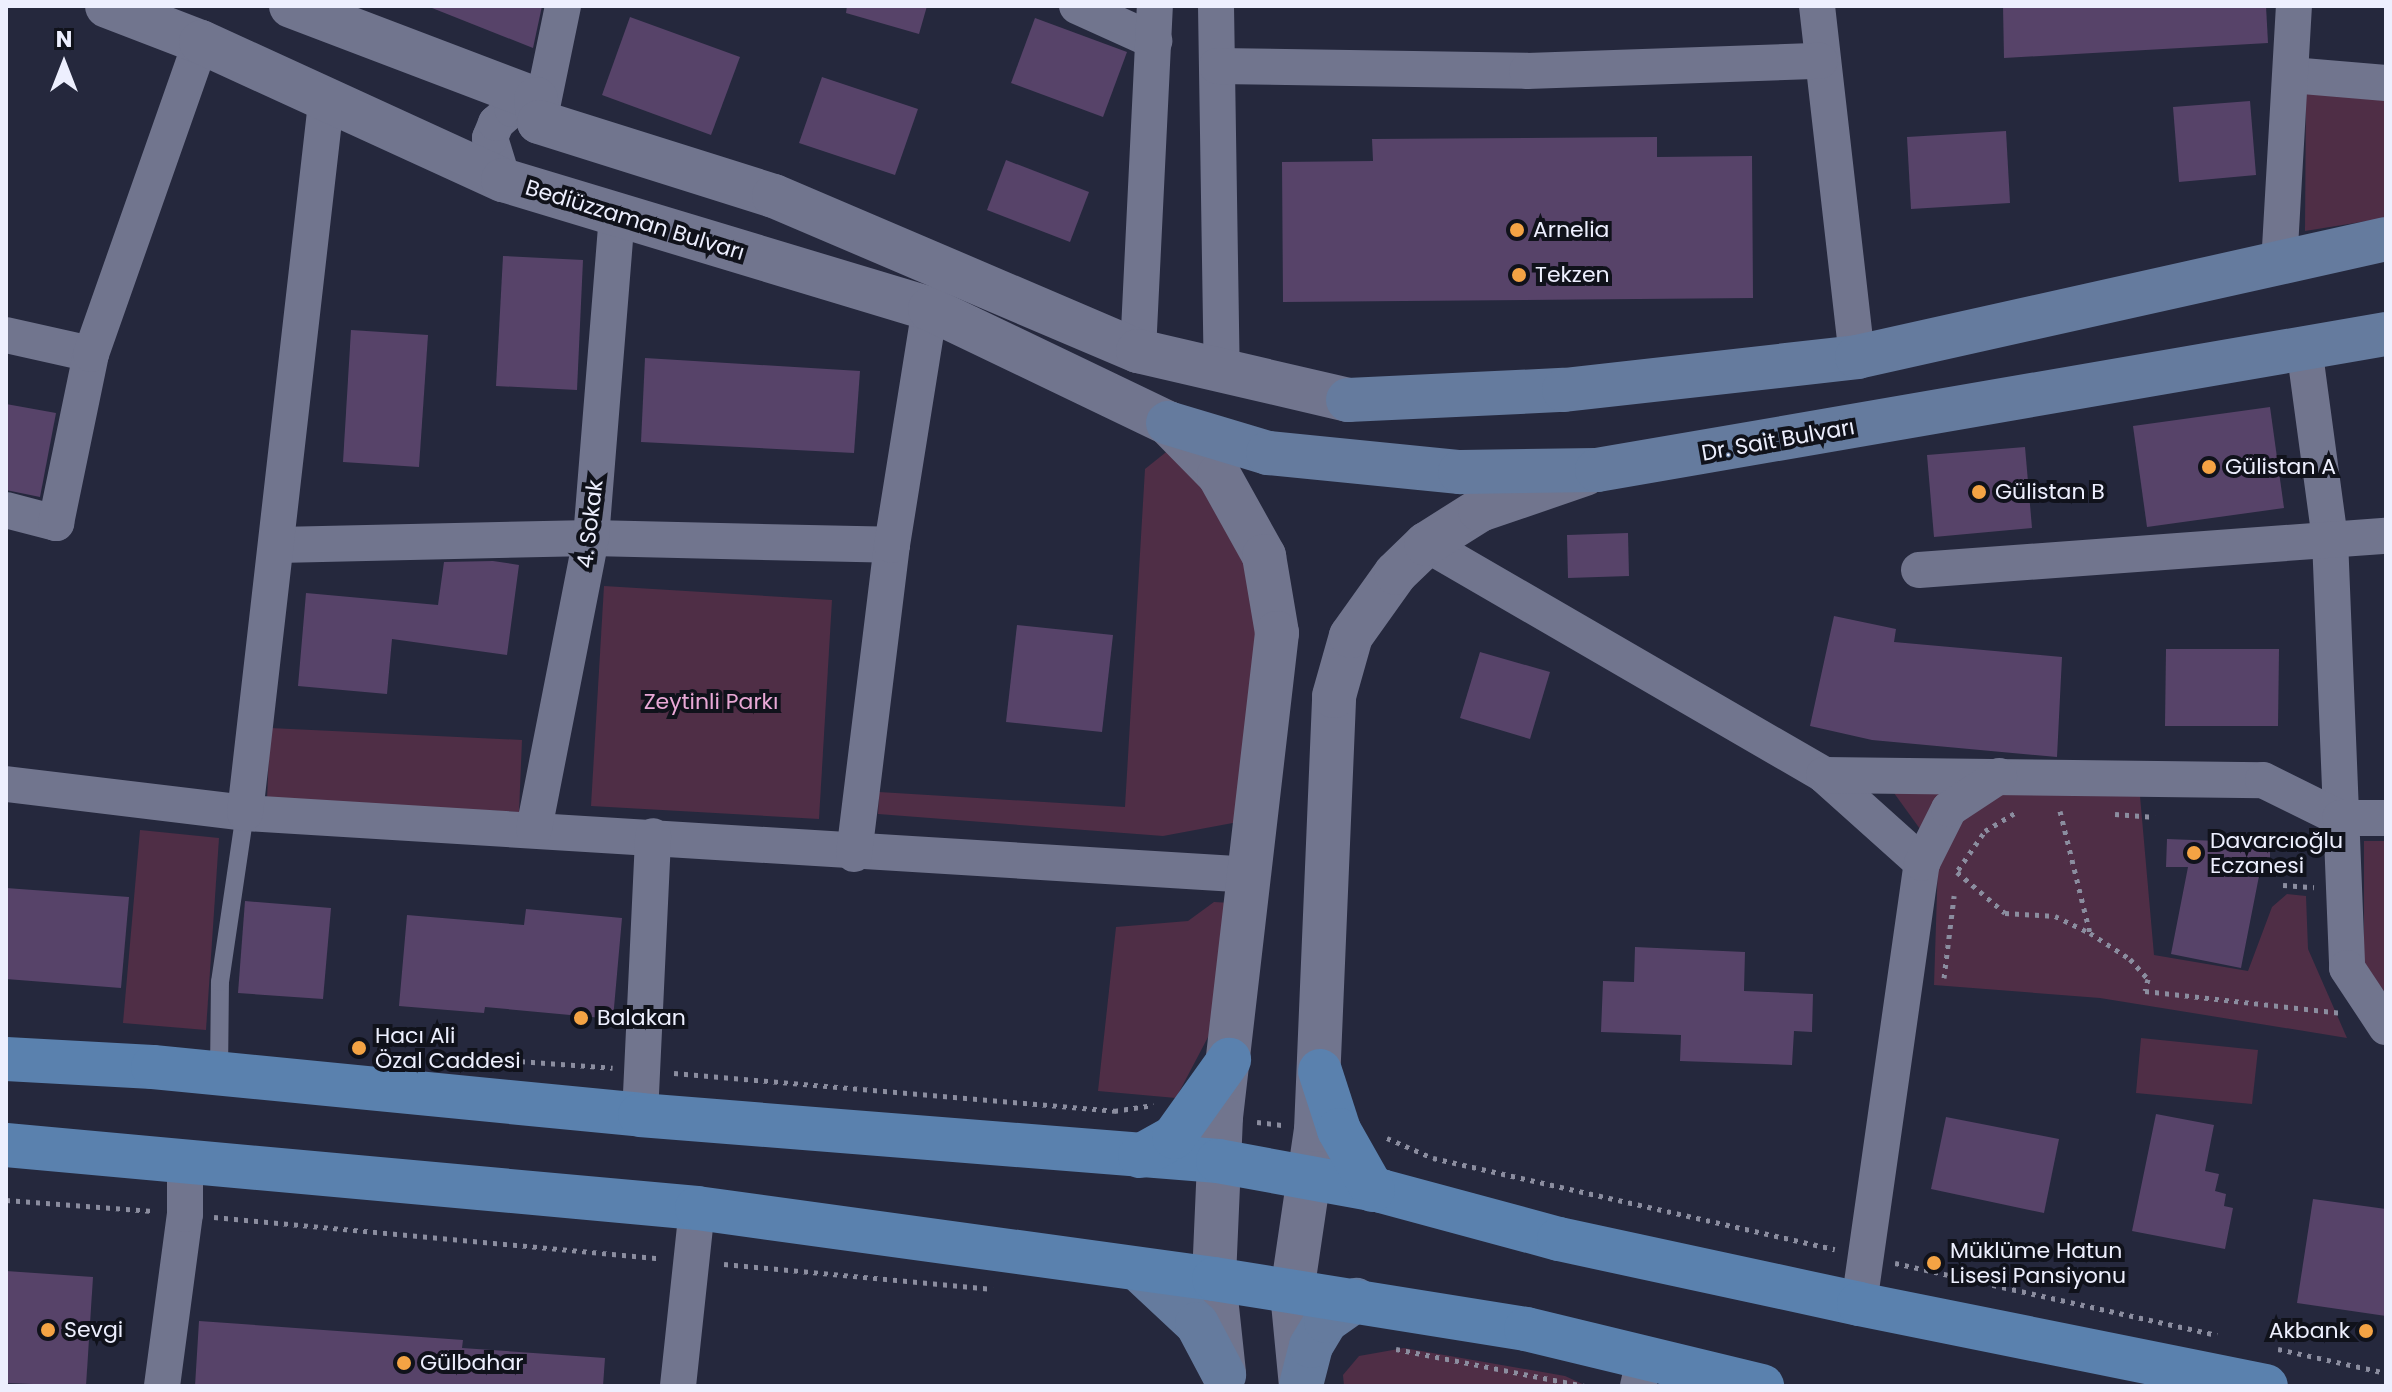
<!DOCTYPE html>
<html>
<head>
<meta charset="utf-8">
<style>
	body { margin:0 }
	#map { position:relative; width:2392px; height:1392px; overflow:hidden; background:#25283d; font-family:Poppins,sans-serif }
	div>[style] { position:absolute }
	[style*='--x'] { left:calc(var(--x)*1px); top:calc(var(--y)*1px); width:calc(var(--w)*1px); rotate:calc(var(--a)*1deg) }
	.green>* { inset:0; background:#4f2e46 }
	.building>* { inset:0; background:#574369 }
	.path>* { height:5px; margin-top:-2.5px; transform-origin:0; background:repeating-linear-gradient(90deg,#8b8d9f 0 4px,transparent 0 10px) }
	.service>* { height:18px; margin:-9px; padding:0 9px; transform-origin:9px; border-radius:9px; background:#71758e }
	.minor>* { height:36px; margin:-18px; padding:0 18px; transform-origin:18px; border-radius:18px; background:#71758e }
	.tertiary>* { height:44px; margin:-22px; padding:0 22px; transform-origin:22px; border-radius:22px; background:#71758e }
	.secondary>* { height:44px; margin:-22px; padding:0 22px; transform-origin:22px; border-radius:22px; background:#657b9e }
	.primary>* { height:44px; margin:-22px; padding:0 22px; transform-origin:22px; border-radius:22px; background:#5a81ae }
	.dots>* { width:22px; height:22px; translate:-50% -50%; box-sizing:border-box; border:4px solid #10121b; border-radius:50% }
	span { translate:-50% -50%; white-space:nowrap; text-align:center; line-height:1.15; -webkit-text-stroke:8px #10121b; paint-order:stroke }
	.street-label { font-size:22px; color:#edeffe }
	.poi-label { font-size:22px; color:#edeffe }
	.left { translate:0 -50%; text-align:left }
	.right { translate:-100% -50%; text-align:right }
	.park-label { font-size:22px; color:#e9a8d6 }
	.frame { position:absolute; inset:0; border:8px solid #edeffe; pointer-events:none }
	.north { position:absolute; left:24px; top:24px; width:80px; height:80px; -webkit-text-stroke:6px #10121b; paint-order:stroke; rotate:0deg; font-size:22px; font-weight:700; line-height:32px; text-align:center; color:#edeffe }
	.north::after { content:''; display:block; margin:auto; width:28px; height:36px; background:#edeffe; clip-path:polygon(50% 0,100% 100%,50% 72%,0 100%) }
</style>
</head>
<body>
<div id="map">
	<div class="green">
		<div style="clip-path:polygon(2306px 89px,2386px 95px,2386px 218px,2305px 231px)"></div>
		<div style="clip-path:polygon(1170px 449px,1203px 485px,1248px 557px,1261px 627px,1238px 822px,1163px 836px,878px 814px,879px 792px,1125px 807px,1145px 469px)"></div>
		<div style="clip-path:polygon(604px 586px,832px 600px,819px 819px,591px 806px)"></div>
		<div style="clip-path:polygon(270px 728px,522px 740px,519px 812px,267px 800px)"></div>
		<div style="clip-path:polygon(2010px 787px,2140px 796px,2154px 955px,2248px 971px,2272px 907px,2287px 894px,2306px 896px,2308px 949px,2347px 1038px,2100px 998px,1934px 985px,1938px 862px,1957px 821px)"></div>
		<div style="clip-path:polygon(1948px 790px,1920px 829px,1894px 793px)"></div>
		<div style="clip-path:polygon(140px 830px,219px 838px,206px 1030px,123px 1023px)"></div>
		<div style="clip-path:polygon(2364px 841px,2386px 841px,2386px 994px,2364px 964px)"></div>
		<div style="clip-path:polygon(1214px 902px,1232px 903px,1217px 1020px,1176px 1098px,1098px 1091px,1116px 927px,1188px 921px)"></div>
		<div style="clip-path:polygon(2141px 1038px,2258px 1050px,2252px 1104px,2136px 1093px)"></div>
		<div style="clip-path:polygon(1404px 1348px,1565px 1376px,1587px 1386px,1344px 1386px,1343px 1375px,1359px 1356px)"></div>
	</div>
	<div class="building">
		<div style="clip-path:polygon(427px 6px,542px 6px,533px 48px)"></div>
		<div style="clip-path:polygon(847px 6px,927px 6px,919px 34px,846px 13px)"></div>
		<div style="clip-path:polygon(2003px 6px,2266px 6px,2268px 43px,2004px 58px)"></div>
		<div style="clip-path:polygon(630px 17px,740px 57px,711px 135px,602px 95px)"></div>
		<div style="clip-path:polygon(1035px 18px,1127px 52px,1103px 117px,1011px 83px)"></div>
		<div style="clip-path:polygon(822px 77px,918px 109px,895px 175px,799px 143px)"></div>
		<div style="clip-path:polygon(2250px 101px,2256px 175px,2179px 182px,2173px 107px)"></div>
		<div style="clip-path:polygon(2006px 131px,2010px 203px,1911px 209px,1907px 137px)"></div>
		<div style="clip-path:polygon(1657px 137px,1657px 157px,1752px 156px,1753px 298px,1283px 302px,1282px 162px,1373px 161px,1372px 139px)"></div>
		<div style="clip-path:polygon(1006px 160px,1089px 192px,1070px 242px,987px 210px)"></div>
		<div style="clip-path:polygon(503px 256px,583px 260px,577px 390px,496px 386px)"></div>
		<div style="clip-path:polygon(351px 330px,428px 335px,419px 467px,343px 462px)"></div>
		<div style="clip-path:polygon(645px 358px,860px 371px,854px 453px,641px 442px)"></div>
		<div style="clip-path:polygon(6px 404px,56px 413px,40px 497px,6px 490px)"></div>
		<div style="clip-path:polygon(2270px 407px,2284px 508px,2147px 527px,2133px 426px)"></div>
		<div style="clip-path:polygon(2025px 447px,2032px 528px,1934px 537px,1927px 455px)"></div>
		<div style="clip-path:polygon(1628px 533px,1629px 576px,1568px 578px,1567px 535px)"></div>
		<div style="clip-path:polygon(493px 561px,519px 565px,507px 655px,392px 639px,387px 694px,298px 686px,306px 593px,438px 605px,444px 562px)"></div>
		<div style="clip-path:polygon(1834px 616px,1896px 629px,1894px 642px,2062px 657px,2057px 757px,1872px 740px,1810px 726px)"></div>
		<div style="clip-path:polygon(1017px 625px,1113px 635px,1102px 732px,1006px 722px)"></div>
		<div style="clip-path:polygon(2166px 649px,2279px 649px,2278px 726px,2165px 726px)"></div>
		<div style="clip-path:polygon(1480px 652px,1550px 672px,1530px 739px,1460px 718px)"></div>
		<div style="clip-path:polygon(2167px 839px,2270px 843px,2270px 871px,2260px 871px,2241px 968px,2171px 954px,2188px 867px,2166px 867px)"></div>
		<div style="clip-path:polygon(6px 888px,129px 897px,121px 988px,6px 979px)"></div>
		<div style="clip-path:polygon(245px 901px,331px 908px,323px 999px,238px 993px)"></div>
		<div style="clip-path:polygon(526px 909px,622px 918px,613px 1019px,485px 1007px,484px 1013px,399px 1006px,407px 915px,524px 925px)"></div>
		<div style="clip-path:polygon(1635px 947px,1745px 952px,1744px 991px,1813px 994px,1812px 1032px,1794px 1031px,1792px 1065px,1680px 1061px,1681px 1035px,1601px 1032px,1603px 981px,1634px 982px)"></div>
		<div style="clip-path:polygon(2156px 1114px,2214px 1125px,2205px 1171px,2219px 1174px,2215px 1191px,2226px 1194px,2224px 1206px,2233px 1208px,2225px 1249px,2132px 1231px)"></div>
		<div style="clip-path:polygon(1946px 1117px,2059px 1139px,2044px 1213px,1931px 1189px)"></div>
		<div style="clip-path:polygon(2313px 1199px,2386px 1209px,2386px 1316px,2297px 1303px)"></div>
		<div style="clip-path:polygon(6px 1271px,93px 1277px,86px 1386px,6px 1383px)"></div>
		<div style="clip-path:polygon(199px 1321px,463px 1340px,462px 1348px,605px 1358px,603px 1386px,195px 1386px)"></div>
	</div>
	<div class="path">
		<div style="--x:2060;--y:811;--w:126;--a:76.2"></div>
		<div style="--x:2115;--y:814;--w:40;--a:4.3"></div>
		<div style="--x:1958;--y:870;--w:47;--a:-55.3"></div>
		<div style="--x:1985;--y:831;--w:39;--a:-31"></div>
		<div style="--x:1957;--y:872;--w:63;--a:40.5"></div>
		<div style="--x:2005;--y:913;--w:50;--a:3.4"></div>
		<div style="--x:2055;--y:916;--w:39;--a:26"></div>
		<div style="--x:2090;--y:933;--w:48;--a:33"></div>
		<div style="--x:2130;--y:959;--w:27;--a:48"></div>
		<div style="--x:2148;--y:979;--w:12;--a:104"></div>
		<div style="--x:2145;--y:991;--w:196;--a:6.4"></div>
		<div style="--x:2283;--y:885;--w:31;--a:4"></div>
		<div style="--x:1944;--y:978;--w:83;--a:-83"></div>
		<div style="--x:451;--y:1056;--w:162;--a:4.2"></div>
		<div style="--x:674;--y:1073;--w:442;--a:4.9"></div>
		<div style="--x:1114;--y:1111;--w:40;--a:-8.5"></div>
		<div style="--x:1257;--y:1122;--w:25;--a:7"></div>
		<div style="--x:1387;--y:1138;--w:50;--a:23.5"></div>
		<div style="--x:1433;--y:1158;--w:412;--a:12.8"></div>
		<div style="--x:6;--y:1200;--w:147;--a:4.3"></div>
		<div style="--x:214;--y:1217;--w:446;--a:5.3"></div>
		<div style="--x:1895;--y:1263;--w:330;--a:12.6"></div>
		<div style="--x:724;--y:1264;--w:270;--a:5.3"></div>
		<div style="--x:1396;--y:1349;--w:192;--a:11.1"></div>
		<div style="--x:2278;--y:1349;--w:111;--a:12.5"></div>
	</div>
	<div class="service">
		<div style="--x:219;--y:1074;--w:92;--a:-89.4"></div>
		<div style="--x:220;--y:982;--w:171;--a:-81.6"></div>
	</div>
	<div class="minor">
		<div style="--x:1077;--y:6;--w:85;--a:24.4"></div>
		<div style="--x:1216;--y:6;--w:363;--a:89.1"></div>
		<div style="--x:1817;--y:6;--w:353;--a:83.5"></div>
		<div style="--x:1217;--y:66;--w:310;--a:0.9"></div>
		<div style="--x:1527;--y:71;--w:293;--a:-2"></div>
		<div style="--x:2291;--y:75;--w:95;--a:4.8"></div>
		<div style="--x:539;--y:122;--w:118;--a:-78.3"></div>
		<div style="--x:503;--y:180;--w:44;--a:-107.2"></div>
		<div style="--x:490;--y:138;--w:16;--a:-68"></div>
		<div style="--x:496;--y:123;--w:21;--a:-41"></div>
		<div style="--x:512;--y:109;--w:26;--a:-23"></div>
		<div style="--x:2279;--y:265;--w:259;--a:-86.7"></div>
		<div style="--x:6;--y:335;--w:87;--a:12.6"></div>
		<div style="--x:2304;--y:347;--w:194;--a:82.3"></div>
		<div style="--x:2330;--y:539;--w:429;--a:87.7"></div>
		<div style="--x:2347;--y:968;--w:71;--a:56.5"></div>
		<div style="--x:1138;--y:351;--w:345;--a:-87.2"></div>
		<div style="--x:6;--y:510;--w:52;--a:14.6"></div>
		<div style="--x:56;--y:523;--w:173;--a:-78.3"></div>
		<div style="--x:91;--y:354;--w:331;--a:-70.6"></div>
		<div style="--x:1426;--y:544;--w:460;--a:30.1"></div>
		<div style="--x:1824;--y:775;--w:132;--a:41.9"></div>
		<div style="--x:278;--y:545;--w:313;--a:-1.3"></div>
		<div style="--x:591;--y:538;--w:301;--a:1.3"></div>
		<div style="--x:1919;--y:570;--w:468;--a:-4.2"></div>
		<div style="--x:1824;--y:775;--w:439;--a:0.7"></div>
		<div style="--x:2263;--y:780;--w:86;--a:26.3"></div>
		<div style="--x:2340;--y:818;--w:46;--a:0"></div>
		<div style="--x:6;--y:784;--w:241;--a:6.9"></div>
		<div style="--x:245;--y:813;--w:1009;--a:3.52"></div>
		<div style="--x:245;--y:813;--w:715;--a:-83.49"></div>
		<div style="--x:534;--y:829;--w:297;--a:-78.9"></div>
		<div style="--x:591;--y:538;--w:323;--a:-85.4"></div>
		<div style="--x:854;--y:854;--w:311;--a:-83"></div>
		<div style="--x:892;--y:545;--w:239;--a:-80.9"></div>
		<div style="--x:640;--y:1115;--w:279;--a:-87.3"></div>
		<div style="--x:1859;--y:1304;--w:445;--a:-81.9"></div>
		<div style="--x:1922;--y:863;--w:60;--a:-63.4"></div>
		<div style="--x:1949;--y:809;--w:60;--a:-33.4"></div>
		<div style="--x:162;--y:1386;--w:174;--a:-82.4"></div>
		<div style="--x:185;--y:1214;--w:56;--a:-90"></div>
		<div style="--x:678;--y:1386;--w:179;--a:-83.9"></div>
		<div style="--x:1638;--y:1386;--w:27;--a:-77"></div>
	</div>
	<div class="tertiary">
		<div style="--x:107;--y:6;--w:101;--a:21"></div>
		<div style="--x:201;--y:42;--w:332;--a:24.6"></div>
		<div style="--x:503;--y:180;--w:446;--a:16.8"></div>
		<div style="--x:930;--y:309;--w:264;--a:25.6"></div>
		<div style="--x:1168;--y:423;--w:73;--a:45.6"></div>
		<div style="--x:1219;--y:475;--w:93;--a:60.9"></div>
		<div style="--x:1264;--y:556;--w:78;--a:80.4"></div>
		<div style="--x:1277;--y:633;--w:487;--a:96.6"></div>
		<div style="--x:1221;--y:1117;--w:162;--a:92.5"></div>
		<div style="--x:1214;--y:1279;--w:94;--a:83.9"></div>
		<div style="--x:291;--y:6;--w:262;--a:20.8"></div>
		<div style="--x:536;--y:99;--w:23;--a:83"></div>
		<div style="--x:539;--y:122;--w:246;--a:17.5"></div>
		<div style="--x:774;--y:196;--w:396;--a:23.1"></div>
		<div style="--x:1138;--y:351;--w:216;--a:13.1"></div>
		<div style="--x:1301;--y:1386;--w:94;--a:-95.5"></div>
		<div style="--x:1292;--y:1292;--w:164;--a:-81.6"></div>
		<div style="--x:1316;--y:1130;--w:434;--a:-87.6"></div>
		<div style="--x:1334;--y:696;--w:62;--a:-74.2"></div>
		<div style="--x:1351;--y:636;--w:77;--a:-54.5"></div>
		<div style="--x:1396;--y:573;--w:42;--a:-44"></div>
		<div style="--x:1426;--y:544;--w:64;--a:-32.2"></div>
		<div style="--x:1480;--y:510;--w:111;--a:-18.9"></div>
	</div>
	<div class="secondary">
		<div style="--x:1348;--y:400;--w:216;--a:-2.7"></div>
		<div style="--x:1564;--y:390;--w:295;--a:-6.4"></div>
		<div style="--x:1857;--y:357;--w:542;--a:-12.57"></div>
		<div style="--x:1168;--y:423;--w:104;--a:16.7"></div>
		<div style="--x:1268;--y:453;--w:193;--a:5.7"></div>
		<div style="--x:1460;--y:472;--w:137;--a:-0.8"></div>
		<div style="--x:1597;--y:470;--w:801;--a:-9.78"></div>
		<div style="--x:1139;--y:1270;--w:79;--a:43"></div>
		<div style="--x:1197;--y:1324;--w:58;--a:62.1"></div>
		<div style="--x:1301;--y:1385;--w:40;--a:-75.6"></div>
		<div style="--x:1311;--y:1346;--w:29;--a:-59"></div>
		<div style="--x:1326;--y:1321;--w:37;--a:-35"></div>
	</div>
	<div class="primary">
		<div style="--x:6;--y:1059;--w:147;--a:3.1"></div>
		<div style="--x:153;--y:1067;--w:489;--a:5.6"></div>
		<div style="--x:640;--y:1115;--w:580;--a:4.55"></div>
		<div style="--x:1218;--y:1161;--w:166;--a:10.4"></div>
		<div style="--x:1381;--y:1191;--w:184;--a:15.1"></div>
		<div style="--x:1559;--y:1239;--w:307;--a:12.2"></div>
		<div style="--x:1859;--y:1304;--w:415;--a:11.4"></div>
		<div style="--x:1320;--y:1071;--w:62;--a:72.1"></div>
		<div style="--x:1339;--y:1130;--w:69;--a:60.5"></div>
		<div style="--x:6;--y:1145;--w:694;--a:5.21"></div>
		<div style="--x:697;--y:1208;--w:522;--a:7.82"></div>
		<div style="--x:1214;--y:1279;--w:316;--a:9.1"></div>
		<div style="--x:1526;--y:1329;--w:243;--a:13.6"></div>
		<div style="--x:1140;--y:1156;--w:39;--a:-29"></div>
		<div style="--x:1174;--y:1137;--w:95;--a:-54.5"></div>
	</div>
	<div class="dots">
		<div style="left:1517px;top:230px;background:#f4a344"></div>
		<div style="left:1519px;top:275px;background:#f4a344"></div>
		<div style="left:2209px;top:467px;background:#f4a344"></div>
		<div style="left:1979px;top:492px;background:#f4a344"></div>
		<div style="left:2194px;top:853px;background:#f4a344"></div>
		<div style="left:581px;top:1018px;background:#f4a344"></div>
		<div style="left:359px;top:1048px;background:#f4a344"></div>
		<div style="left:1934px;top:1263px;background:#f4a344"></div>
		<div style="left:48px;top:1330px;background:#f4a344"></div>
		<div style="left:2366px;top:1331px;background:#f4a344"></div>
		<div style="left:404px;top:1363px;background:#f4a344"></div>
	</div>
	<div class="street-label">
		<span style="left:635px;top:220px;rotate:17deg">Bediüzzaman Bulvarı</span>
		<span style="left:1778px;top:440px;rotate:-10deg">Dr. Sait Bulvarı</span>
		<span style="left:590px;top:524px;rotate:-83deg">4. Sokak</span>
	</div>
	<div class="poi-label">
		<span class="left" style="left:1533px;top:230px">Arnelia</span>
		<span class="left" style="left:1535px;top:275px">Tekzen</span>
		<span class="left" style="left:2225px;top:467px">Gülistan A</span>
		<span class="left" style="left:1995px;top:492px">Gülistan B</span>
		<span class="left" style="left:2210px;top:853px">Davarcıoğlu<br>Eczanesi</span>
		<span class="left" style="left:597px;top:1018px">Balakan</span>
		<span class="left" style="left:375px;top:1048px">Hacı Ali<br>Özal Caddesi</span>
		<span class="left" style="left:1950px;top:1263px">Müklüme Hatun<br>Lisesi Pansiyonu</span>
		<span class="left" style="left:64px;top:1330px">Sevgi</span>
		<span class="right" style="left:2350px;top:1331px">Akbank</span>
		<span class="left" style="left:420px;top:1363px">Gülbahar</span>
	</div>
	<div class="park-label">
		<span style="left:711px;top:702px">Zeytinli Parkı</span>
	</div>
	<div class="frame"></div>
	<div class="north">N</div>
</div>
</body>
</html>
